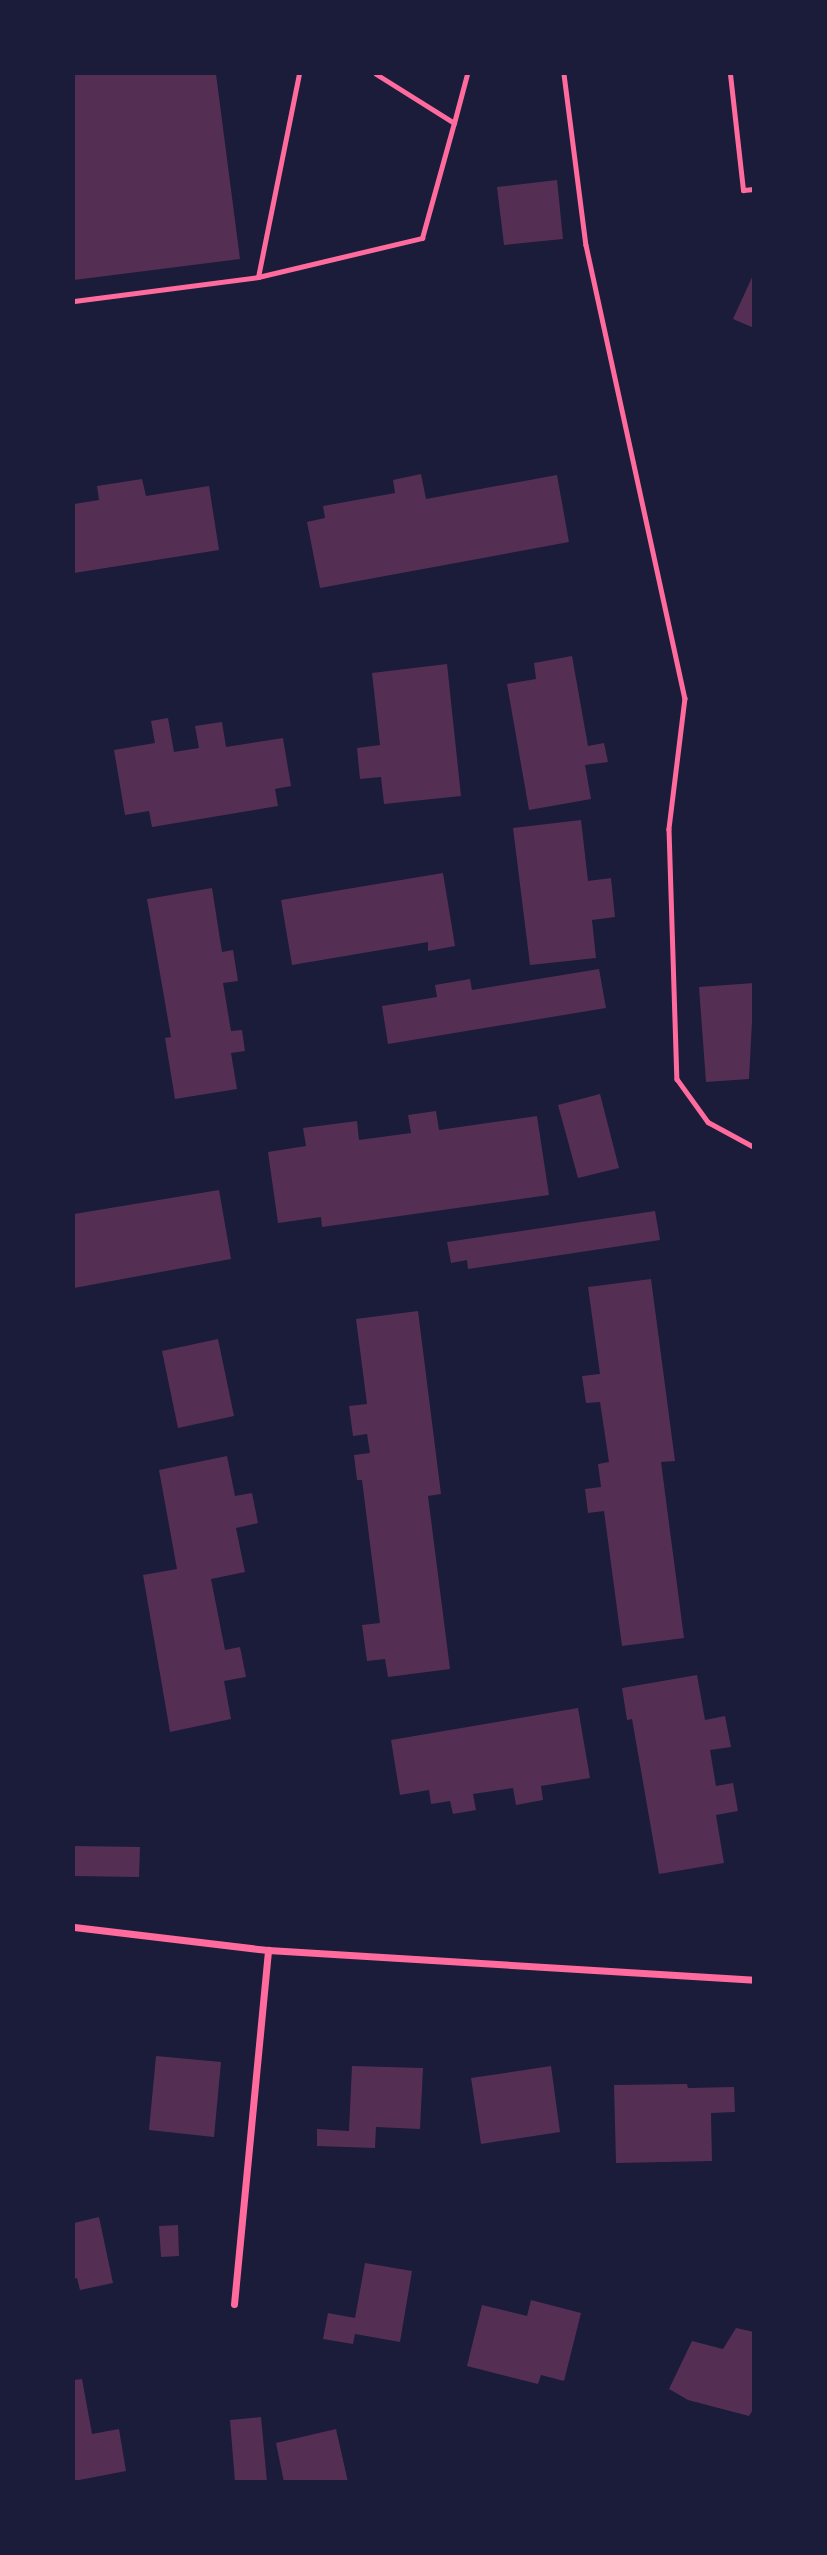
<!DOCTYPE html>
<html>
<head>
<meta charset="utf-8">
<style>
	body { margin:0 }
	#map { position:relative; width:827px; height:2555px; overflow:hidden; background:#1b1b3a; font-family:Ubuntu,sans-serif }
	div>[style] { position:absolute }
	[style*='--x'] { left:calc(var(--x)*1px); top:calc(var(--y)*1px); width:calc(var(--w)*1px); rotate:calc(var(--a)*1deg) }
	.building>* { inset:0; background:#542f53 }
	.path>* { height:4.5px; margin:-2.25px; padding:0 2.25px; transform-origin:2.25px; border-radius:2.25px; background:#ff6b9d }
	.service>* { height:5px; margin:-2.5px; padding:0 2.5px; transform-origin:2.5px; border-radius:2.5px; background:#ff6b9d }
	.minor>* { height:7px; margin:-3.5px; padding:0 3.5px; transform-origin:3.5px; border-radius:3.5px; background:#ff6b9d }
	span { translate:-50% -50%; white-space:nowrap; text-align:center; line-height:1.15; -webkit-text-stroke:5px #1b1b3a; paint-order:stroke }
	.frame { position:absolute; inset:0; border:75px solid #1b1b3a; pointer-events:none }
</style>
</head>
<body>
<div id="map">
	<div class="building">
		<div style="clip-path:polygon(74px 74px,216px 74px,240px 259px,74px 280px)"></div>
		<div style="clip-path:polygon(557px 180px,563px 239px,504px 245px,497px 187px)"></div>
		<div style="clip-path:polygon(754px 273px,754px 328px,733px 319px)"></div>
		<div style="clip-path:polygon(421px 474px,426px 499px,557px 475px,569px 542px,320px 588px,307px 522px,325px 518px,323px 506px,395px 493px,393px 480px)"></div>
		<div style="clip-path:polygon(142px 479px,146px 496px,209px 486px,219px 550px,74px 573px,74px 504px,99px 500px,97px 486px)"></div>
		<div style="clip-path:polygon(572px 656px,588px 746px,604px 743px,608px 762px,585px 765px,591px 799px,529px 810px,507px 684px,536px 679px,534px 663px)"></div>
		<div style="clip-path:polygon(447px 664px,461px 796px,384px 804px,381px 777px,360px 779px,357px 748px,380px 745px,372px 673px)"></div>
		<div style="clip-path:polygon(168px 718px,174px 752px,199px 748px,195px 726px,222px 722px,226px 747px,283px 738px,291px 786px,275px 789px,278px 806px,152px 827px,149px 811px,125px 815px,114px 750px,155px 743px,151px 721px)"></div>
		<div style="clip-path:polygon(581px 820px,588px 881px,611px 878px,615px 917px,592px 920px,596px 958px,530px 965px,513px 828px)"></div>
		<div style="clip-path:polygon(443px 873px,455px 946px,428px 951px,428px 942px,292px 965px,281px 900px)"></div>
		<div style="clip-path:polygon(212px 888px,222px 952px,233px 950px,238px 981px,223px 983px,231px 1031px,242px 1030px,245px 1051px,231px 1053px,237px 1089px,175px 1099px,165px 1038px,171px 1037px,147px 899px)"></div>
		<div style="clip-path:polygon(599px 969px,606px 1008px,388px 1044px,382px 1006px,437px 997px,435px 985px,470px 979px,472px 990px)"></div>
		<div style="clip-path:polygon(754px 983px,749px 1079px,706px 1082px,699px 987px)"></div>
		<div style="clip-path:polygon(600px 1094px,619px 1168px,578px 1178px,558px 1105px)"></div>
		<div style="clip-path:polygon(436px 1111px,439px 1130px,537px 1116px,549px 1195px,322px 1227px,321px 1217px,278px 1223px,268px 1152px,306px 1146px,303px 1128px,357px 1121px,359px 1140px,411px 1133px,408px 1115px)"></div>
		<div style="clip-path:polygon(219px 1190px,231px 1259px,74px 1288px,74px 1214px)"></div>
		<div style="clip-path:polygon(655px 1211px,660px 1240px,468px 1269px,467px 1260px,451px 1263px,447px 1242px)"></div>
		<div style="clip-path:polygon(651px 1279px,675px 1461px,661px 1462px,684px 1638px,622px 1646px,604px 1511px,588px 1513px,585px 1489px,601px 1487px,598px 1464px,609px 1462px,600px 1402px,586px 1403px,582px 1376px,600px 1374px,588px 1287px)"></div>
		<div style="clip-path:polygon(418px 1311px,441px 1494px,428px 1496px,450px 1669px,388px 1677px,385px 1659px,367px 1661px,362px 1625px,380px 1623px,362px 1480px,357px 1480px,354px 1455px,370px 1453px,367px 1434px,353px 1436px,349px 1406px,367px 1404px,356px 1319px)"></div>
		<div style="clip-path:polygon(218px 1339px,234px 1416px,178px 1428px,162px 1351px)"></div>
		<div style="clip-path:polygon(227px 1456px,235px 1496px,252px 1493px,258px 1523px,236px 1528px,245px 1572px,211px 1579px,225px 1650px,240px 1647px,246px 1677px,224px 1681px,231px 1719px,170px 1732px,143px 1575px,177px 1569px,159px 1470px)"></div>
		<div style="clip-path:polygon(697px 1675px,705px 1720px,725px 1716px,731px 1747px,710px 1750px,716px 1786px,733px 1783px,738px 1811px,716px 1815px,724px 1863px,659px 1874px,632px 1719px,627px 1720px,622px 1688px)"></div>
		<div style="clip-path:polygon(578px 1708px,590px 1778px,541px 1786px,543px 1800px,516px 1805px,513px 1788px,473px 1794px,476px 1810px,453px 1814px,450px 1801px,431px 1804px,429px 1790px,400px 1795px,391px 1740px)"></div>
		<div style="clip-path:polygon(74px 1846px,140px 1847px,139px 1877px,74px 1876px)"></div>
		<div style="clip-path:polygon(156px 2056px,221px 2062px,214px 2137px,149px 2130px)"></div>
		<div style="clip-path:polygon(352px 2066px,423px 2068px,420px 2129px,376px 2127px,375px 2148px,317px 2146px,317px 2129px,349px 2131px)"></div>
		<div style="clip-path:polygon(551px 2066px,560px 2132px,481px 2144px,471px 2078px)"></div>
		<div style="clip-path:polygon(687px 2084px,688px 2088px,734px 2087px,735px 2112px,711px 2113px,712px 2161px,616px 2163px,614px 2085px)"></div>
		<div style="clip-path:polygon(99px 2217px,113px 2283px,80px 2290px,77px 2278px,74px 2279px,74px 2223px)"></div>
		<div style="clip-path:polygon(178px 2225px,179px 2256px,161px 2257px,159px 2226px)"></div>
		<div style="clip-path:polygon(365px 2263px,412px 2271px,400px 2342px,355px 2334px,353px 2344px,323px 2339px,328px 2313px,355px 2318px)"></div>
		<div style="clip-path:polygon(531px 2300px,581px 2313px,564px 2381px,541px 2375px,538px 2384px,467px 2366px,482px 2305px,527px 2316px)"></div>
		<div style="clip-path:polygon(736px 2328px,754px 2332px,754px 2408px,749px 2416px,688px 2400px,669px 2389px,692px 2341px,723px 2349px)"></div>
		<div style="clip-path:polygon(82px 2379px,92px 2434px,119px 2429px,126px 2471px,74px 2481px,74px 2380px)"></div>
		<div style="clip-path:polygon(261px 2417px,267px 2482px,235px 2482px,230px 2420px)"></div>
		<div style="clip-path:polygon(336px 2429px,348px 2482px,284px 2482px,276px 2443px)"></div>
	</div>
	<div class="path">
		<div style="--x:564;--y:74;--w:172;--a:82.7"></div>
		<div style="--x:586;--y:245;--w:464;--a:77.7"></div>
		<div style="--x:685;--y:698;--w:132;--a:97"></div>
		<div style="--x:669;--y:829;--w:250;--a:88.2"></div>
		<div style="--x:677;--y:1079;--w:53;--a:54.2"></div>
		<div style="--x:708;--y:1122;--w:52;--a:28.5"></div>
	</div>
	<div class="service">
		<div style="--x:376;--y:74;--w:92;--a:32.1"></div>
		<div style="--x:454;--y:123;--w:51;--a:-75.1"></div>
		<div style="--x:730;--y:74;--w:117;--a:83.6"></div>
		<div style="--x:743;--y:190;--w:11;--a:-5"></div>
		<div style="--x:258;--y:277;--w:169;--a:-13.4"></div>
		<div style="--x:422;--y:238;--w:119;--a:-74.5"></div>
		<div style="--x:74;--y:301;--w:186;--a:-7.4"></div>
		<div style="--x:258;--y:277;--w:207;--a:-78.6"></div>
	</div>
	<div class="minor">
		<div style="--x:74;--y:1927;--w:195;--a:6.8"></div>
		<div style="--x:268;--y:1950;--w:487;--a:3.5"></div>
		<div style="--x:234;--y:2304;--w:356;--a:-84.5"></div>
	</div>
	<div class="frame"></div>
</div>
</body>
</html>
